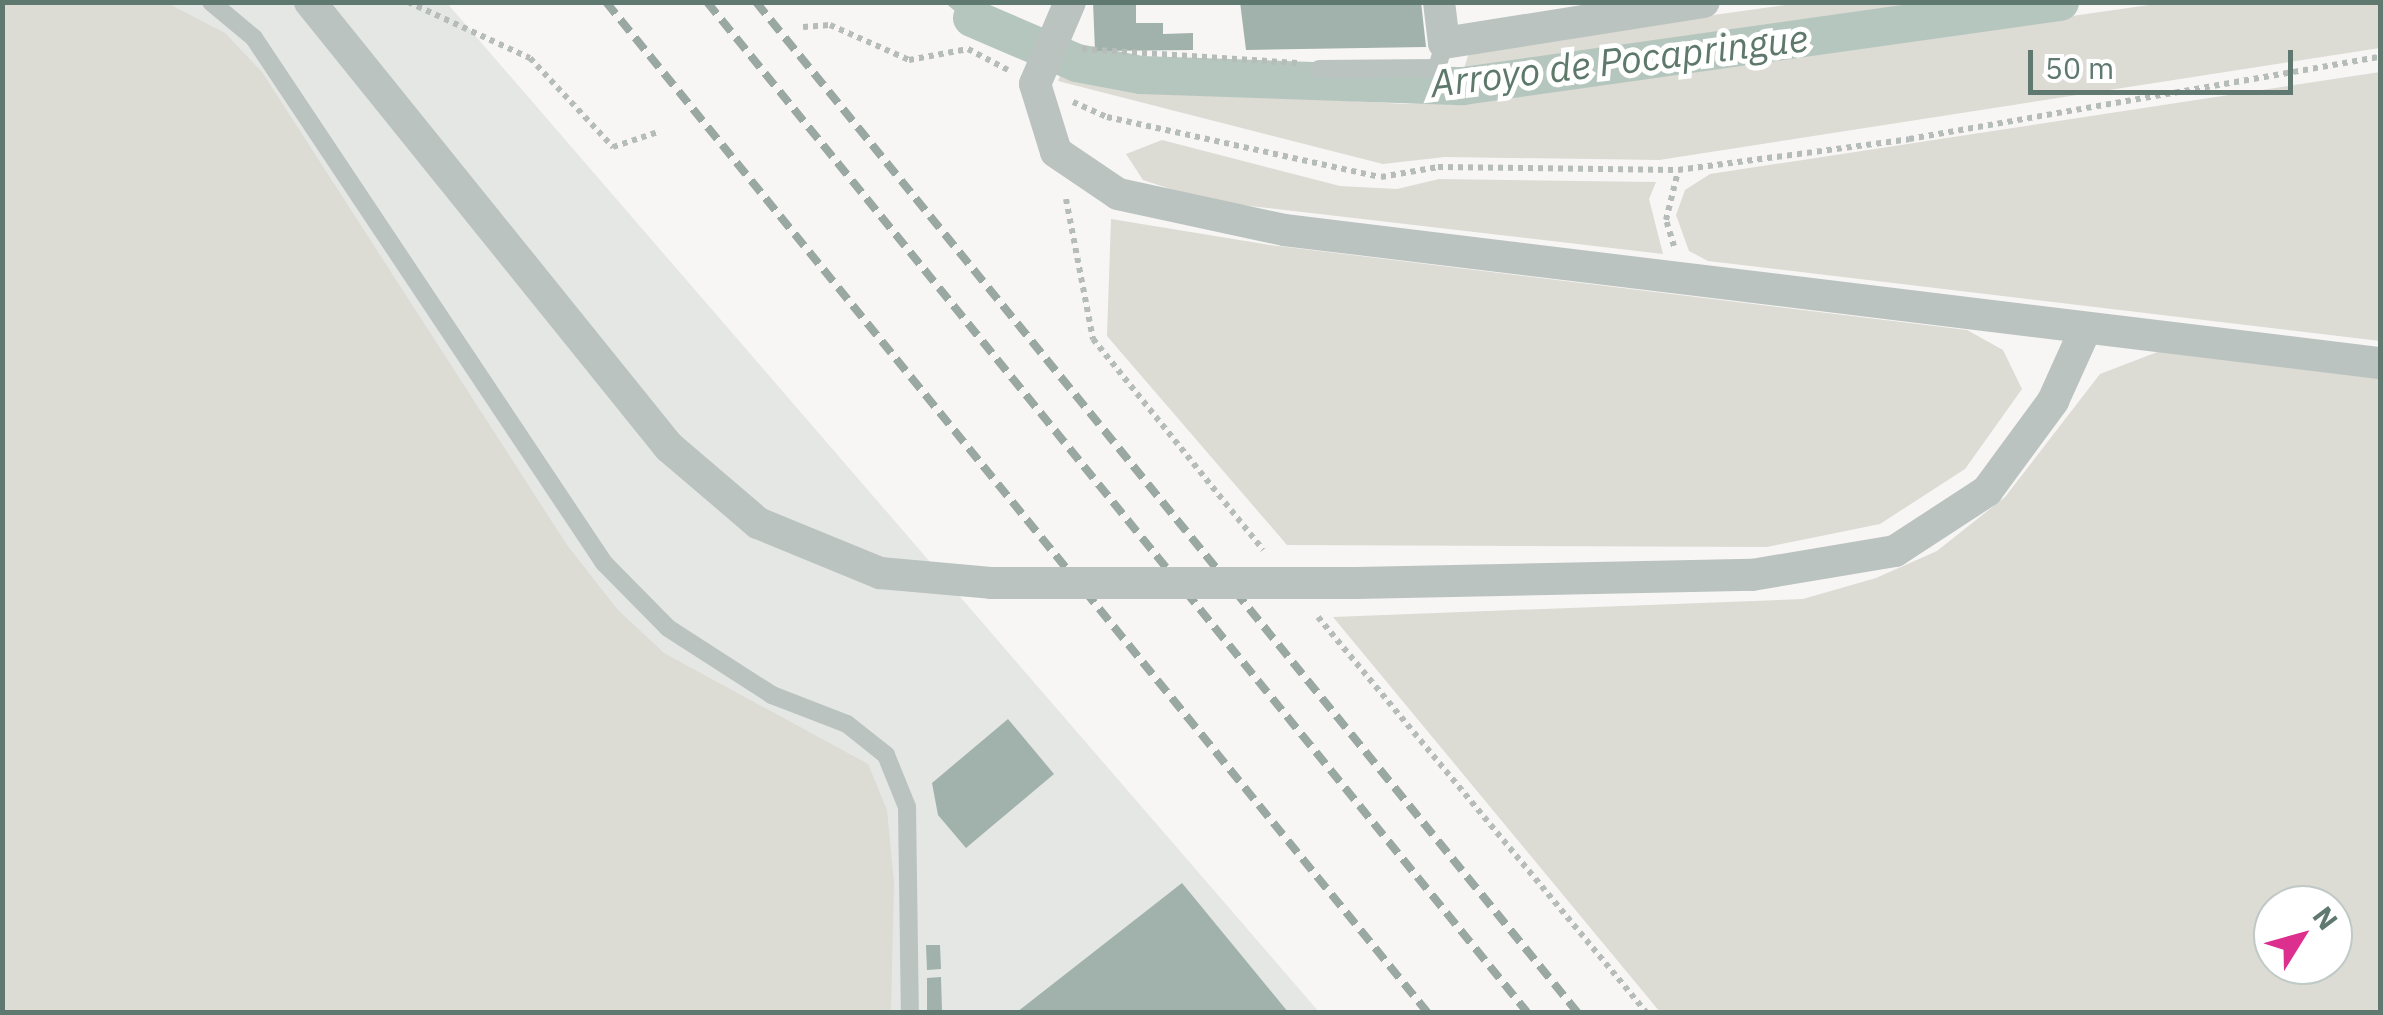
<!DOCTYPE html>
<html>
<head>
<meta charset="utf-8">
<style>
	body { margin:0 }
	#map { position:relative; width:2383px; height:1015px; overflow:hidden; background:#f8f6f5; font-family:"IBM Plex Sans",sans-serif }
	div>[style] { position:absolute }
	[style*='--x'] { left:calc(var(--x)*1px); top:calc(var(--y)*1px); width:calc(var(--w)*1px); rotate:calc(var(--a)*1deg) }
	.built>* { inset:0; background:#e5e7e5 }
	.green>* { inset:0; background:#dcdbd4 }
	.stream>* { height:10px; margin:-5px; padding:0 5px; transform-origin:5px; border-radius:5px; background:#b5c6be }
	.canal>* { height:38px; margin:-19px; padding:0 19px; transform-origin:19px; border-radius:19px; background:#b5c6be }
	.building>* { inset:0; background:#a1b1ab }
	.path>* { height:6px; margin-top:-3px; transform-origin:0; background:repeating-linear-gradient(90deg,#b5bcb9 0 5px,transparent 0 10px) }
	.lane>* { height:18px; margin:-9px; padding:0 9px; transform-origin:9px; border-radius:9px; background:#bac3c0 }
	.street>* { height:32px; margin:-16px; padding:0 16px; transform-origin:16px; border-radius:16px; background:#bac3c0 }
	.rail>* { height:8px; margin-top:-4px; transform-origin:0; background:repeating-linear-gradient(90deg,#9aa8a4 0 15px,transparent 0 23px) }
	.street-bridge>* { height:32px; margin:-16px; padding:0 16px; transform-origin:16px; border-radius:16px; background:#bac3c0 }
	span { translate:-50% -50%; white-space:nowrap; text-align:center; line-height:1.15; -webkit-text-stroke:10px #fff; paint-order:stroke }
	.water-label { font-size:38px; color:#5e796c; font-style:italic }
	.frame { position:absolute; inset:0; border:5px solid #5f7970; pointer-events:none }
	.north { position:absolute; left:2253px; top:885px; width:100px; height:100px; box-sizing:border-box; background:#fff; border:2px solid #bfc9c6; border-radius:50%; rotate:53deg; font-size:28px; font-weight:700; line-height:40px; text-align:center; color:#5f7970 }
	.north::after { content:''; display:block; margin:auto; width:35px; height:45px; background:#dd2f8e; clip-path:polygon(50% 0,100% 100%,50% 72%,0 100%) }
	.scale { position:absolute; left:2028px; top:50px; width:265px; height:45px; box-sizing:border-box; border:5px solid #5f7970; border-top:0; padding-left:12px; font-size:30px; line-height:35px; white-space:nowrap; color:#5f7970; -webkit-text-stroke:8px #fff; paint-order:stroke }
</style>
</head>
<body>
<div id="map">
	<div class="built">
		<div style="clip-path:polygon(2px 3px,447px 3px,1319px 1012px,3px 1012px)"></div>
	</div>
	<div class="green">
		<div style="clip-path:polygon(2px 3px,167px 3px,225px 33px,262px 72px,567px 545px,618px 610px,664px 653px,868px 764px,887px 810px,894px 882px,891px 1012px,3px 1012px)"></div>
		<div style="clip-path:polygon(1800px 3px,1965px 3px,1463px 72px,1470px 49px)"></div>
		<div style="clip-path:polygon(2163px 3px,2380px 3px,2380px 48px,1659px 160px,1445px 157px,1383px 164px,1058px 81px,1063px 69px,1150px 90px,1406px 104px,1483px 100px)"></div>
		<div style="clip-path:polygon(2380px 72px,2380px 341px,1708px 261px,1689px 251px,1676px 215px,1685px 190px,1710px 174px)"></div>
		<div style="clip-path:polygon(1162px 140px,1340px 186px,1397px 189px,1439px 179px,1656px 182px,1649px 199px,1663px 254px,1207px 201px,1143px 180px,1126px 154px)"></div>
		<div style="clip-path:polygon(1111px 219px,1270px 245px,1967px 330px,2003px 350px,2022px 389px,1965px 469px,1880px 524px,1767px 547px,1287px 545px,1107px 336px)"></div>
		<div style="clip-path:polygon(evenodd,2160px 351px,2380px 377px,2380px 1012px,1660px 1012px,1333px 617px,1803px 599px,1876px 578px,1937px 551px,2005px 497px,2100px 374px,2160px 351px,2273px 905px,2333px 905px,2333px 965px,2273px 965px,2273px 905px)"></div>
	</div>
	<div class="stream">
		<div style="--x:952;--y:2;--w:26;--a:39"></div>
	</div>
	<div class="canal">
		<div style="--x:972;--y:18;--w:114;--a:23.2"></div>
		<div style="--x:1077;--y:63;--w:65;--a:10.6"></div>
		<div style="--x:1141;--y:75;--w:322;--a:2"></div>
		<div style="--x:1463;--y:86;--w:603;--a:-8.01"></div>
	</div>
	<div class="building">
		<div style="clip-path:polygon(1093px 2px,1136px 2px,1136px 23px,1163px 23px,1163px 34px,1193px 33px,1193px 50px,1095px 51px)"></div>
		<div style="clip-path:polygon(1240px 2px,1421px 2px,1426px 47px,1246px 50px)"></div>
		<div style="clip-path:polygon(1008px 719px,1054px 774px,966px 848px,938px 815px,932px 783px)"></div>
		<div style="clip-path:polygon(1182px 883px,1288px 1012px,1017px 1012px)"></div>
		<div style="clip-path:polygon(926px 945px,940px 945px,941px 969px,927px 970px)"></div>
		<div style="clip-path:polygon(941px 977px,942px 1012px,927px 1012px,927px 978px)"></div>
	</div>
	<div class="path">
		<div style="--x:408;--y:2;--w:134;--a:24.7"></div>
		<div style="--x:530;--y:58;--w:122;--a:47"></div>
		<div style="--x:613;--y:147;--w:47;--a:-18.4"></div>
		<div style="--x:803;--y:27;--w:27;--a:-4"></div>
		<div style="--x:830;--y:25;--w:86;--a:23.9"></div>
		<div style="--x:909;--y:60;--w:60;--a:-10.6"></div>
		<div style="--x:968;--y:49;--w:45;--a:27.7"></div>
		<div style="--x:1082;--y:49;--w:216;--a:3.7"></div>
		<div style="--x:1073;--y:102;--w:37;--a:24"></div>
		<div style="--x:1107;--y:117;--w:280;--a:12.4"></div>
		<div style="--x:1381;--y:177;--w:58;--a:-10"></div>
		<div style="--x:1438;--y:167;--w:240;--a:0.7"></div>
		<div style="--x:1678;--y:170;--w:233;--a:-7.6"></div>
		<div style="--x:1909;--y:139;--w:478;--a:-9.9"></div>
		<div style="--x:1066;--y:199;--w:143;--a:79.1"></div>
		<div style="--x:1093;--y:339;--w:271;--a:51.1"></div>
		<div style="--x:1674;--y:246;--w:27;--a:-107"></div>
		<div style="--x:1666;--y:220;--w:50;--a:-76.2"></div>
		<div style="--x:1318;--y:617;--w:513;--a:50.29"></div>
	</div>
	<div class="lane">
		<div style="--x:211;--y:2;--w:56;--a:39.9"></div>
		<div style="--x:254;--y:38;--w:631;--a:56.31"></div>
		<div style="--x:604;--y:563;--w:91;--a:45.4"></div>
		<div style="--x:668;--y:628;--w:124;--a:32.8"></div>
		<div style="--x:772;--y:695;--w:80;--a:21.1"></div>
		<div style="--x:847;--y:724;--w:50;--a:38.5"></div>
		<div style="--x:886;--y:755;--w:56;--a:68"></div>
		<div style="--x:907;--y:807;--w:205;--a:89.2"></div>
		<div style="--x:1319;--y:69;--w:118;--a:-0.5"></div>
		<div style="--x:1437;--y:68;--w:26;--a:-74"></div>
	</div>
	<div class="street">
		<div style="--x:310;--y:2;--w:572;--a:51.11"></div>
		<div style="--x:669;--y:447;--w:117;--a:40.5"></div>
		<div style="--x:758;--y:523;--w:132;--a:22.3"></div>
		<div style="--x:880;--y:573;--w:111;--a:5.1"></div>
		<div style="--x:1070;--y:2;--w:89;--a:113.1"></div>
		<div style="--x:1035;--y:84;--w:71;--a:72.8"></div>
		<div style="--x:1056;--y:152;--w:75;--a:34.1"></div>
		<div style="--x:1118;--y:194;--w:170;--a:12.2"></div>
		<div style="--x:1284;--y:230;--w:1104;--a:6.92"></div>
		<div style="--x:1439;--y:2;--w:41;--a:83"></div>
		<div style="--x:1444;--y:43;--w:263;--a:-9"></div>
		<div style="--x:1356;--y:583;--w:396;--a:-1.2"></div>
		<div style="--x:1752;--y:575;--w:145;--a:-9.5"></div>
		<div style="--x:1895;--y:551;--w:110;--a:-33.1"></div>
		<div style="--x:1987;--y:491;--w:112;--a:-53.7"></div>
		<div style="--x:2053;--y:401;--w:78;--a:-65.7"></div>
	</div>
	<div class="rail">
		<div style="--x:606;--y:2;--w:1302;--a:50.89"></div>
		<div style="--x:707;--y:2;--w:1301;--a:50.93"></div>
		<div style="--x:756;--y:2;--w:1302;--a:50.89"></div>
	</div>
	<div class="street-bridge">
		<div style="--x:991;--y:583;--w:365;--a:0"></div>
	</div>
	<div class="water-label">
		<span style="left:1619px;top:60px;rotate:-7deg">Arroyo de Pocapringue</span>
	</div>
	<div class="frame"></div>
	<div class="north">N</div>
	<div class="scale">50 m</div>
</div>
</body>
</html>
